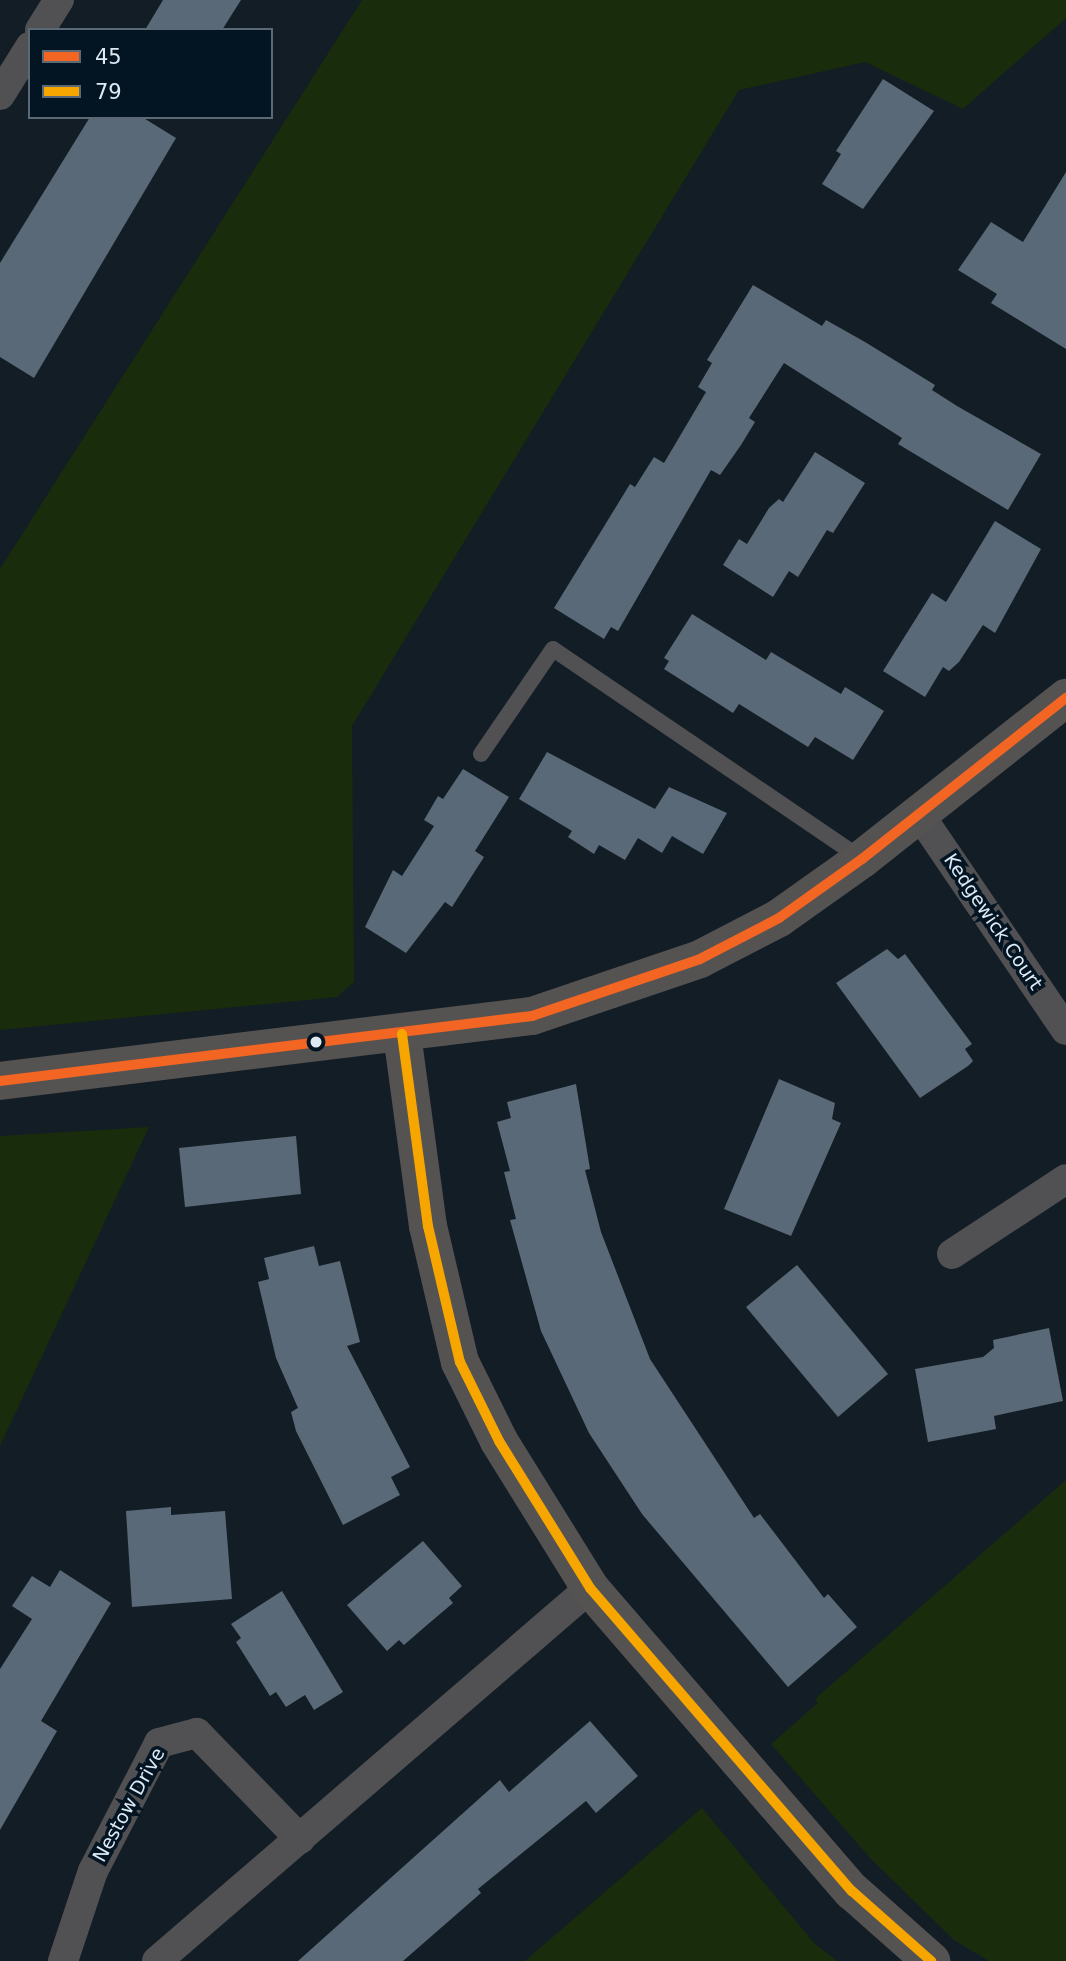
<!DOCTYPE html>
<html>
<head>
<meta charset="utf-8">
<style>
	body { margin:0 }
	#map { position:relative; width:1066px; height:1961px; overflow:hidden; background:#131d25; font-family:"DejaVu Sans",sans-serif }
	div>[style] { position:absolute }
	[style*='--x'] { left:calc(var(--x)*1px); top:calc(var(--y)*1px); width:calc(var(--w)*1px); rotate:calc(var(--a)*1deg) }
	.green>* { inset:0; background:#192c0b }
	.building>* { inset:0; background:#5a6977 }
	.lane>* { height:16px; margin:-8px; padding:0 8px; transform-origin:8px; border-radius:8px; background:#515052 }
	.street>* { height:30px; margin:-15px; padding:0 15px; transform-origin:15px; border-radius:15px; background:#515052 }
	.secondary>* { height:38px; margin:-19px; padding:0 19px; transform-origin:19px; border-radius:19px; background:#555252 }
	.bus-1>* { height:10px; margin:-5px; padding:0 5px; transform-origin:5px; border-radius:5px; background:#f26522 }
	.bus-2>* { height:10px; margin:-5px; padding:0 5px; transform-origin:5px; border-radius:5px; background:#f7a600 }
	.dots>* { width:19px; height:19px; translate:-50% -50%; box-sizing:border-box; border:4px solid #031423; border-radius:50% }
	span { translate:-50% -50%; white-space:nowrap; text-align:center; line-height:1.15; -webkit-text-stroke:7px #031423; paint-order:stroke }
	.street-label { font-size:19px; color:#dee9f4 }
	.legend { position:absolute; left:28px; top:28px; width:245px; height:91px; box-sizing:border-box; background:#031423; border:2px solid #5b6977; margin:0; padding:9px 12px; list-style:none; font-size:21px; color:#dee9f4 }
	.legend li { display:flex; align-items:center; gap:14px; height:35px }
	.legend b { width:35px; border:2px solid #5b6977 }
</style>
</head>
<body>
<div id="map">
	<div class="green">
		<div style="clip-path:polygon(362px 0,1066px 0,1066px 18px,963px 109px,865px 62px,739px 90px,352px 726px,354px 982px,337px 997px,0 1030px,0 569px)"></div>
		<div style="clip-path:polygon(149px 1127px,0 1446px,0 1136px)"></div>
		<div style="clip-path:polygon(1066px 1480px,1066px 1961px,989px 1961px,954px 1940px,871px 1859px,771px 1744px,818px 1703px,815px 1699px)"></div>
		<div style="clip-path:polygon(702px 1808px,814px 1943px,837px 1961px,525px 1961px)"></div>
	</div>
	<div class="building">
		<div style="clip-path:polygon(163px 0,241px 0,222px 30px,145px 30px)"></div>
		<div style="clip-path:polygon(883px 79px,934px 111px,863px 209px,822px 184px,841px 154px,836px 151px)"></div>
		<div style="clip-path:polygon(90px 117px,142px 117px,176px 138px,34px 378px,0 357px,0 263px)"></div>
		<div style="clip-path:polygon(1066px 172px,1066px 349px,991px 303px,997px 294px,958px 270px,991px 222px,1023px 242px)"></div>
		<div style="clip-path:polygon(753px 285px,822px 326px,826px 320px,865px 342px,935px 385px,932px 390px,957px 406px,1041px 454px,1008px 510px,898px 444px,902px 438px,784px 363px,749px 418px,755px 422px,741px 445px,720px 475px,711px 470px,618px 631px,611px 627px,604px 639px,554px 608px,630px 484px,635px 487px,654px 457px,664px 463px,706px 392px,698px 387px,712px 363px,707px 360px)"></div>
		<div style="clip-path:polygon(815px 452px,865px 483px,833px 533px,827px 530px,798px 577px,789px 571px,773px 597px,723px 565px,739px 539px,747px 544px,769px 508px,779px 499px,783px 502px)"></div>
		<div style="clip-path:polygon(995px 521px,1041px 549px,995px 633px,983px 625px,959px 662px,949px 671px,943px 667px,925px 697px,883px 671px,932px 593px,946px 602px)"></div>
		<div style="clip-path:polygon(692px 614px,766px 660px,771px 652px,841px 694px,845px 687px,884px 711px,853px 760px,815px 737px,808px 747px,739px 704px,733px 713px,664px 669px,669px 661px,664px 658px)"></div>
		<div style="clip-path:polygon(547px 752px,655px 809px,669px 787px,727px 813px,703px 854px,672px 836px,662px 853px,638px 838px,625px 860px,599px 845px,594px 854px,568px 837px,572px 831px,519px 799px)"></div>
		<div style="clip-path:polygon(463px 769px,509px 797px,475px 851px,484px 857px,452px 907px,445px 902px,406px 953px,365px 927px,393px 870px,402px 876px,434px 826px,424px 820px,438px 796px,443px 799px)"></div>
		<div style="clip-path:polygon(887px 949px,898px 959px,905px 954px,972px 1044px,965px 1049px,973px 1061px,968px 1066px,920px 1098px,836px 983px)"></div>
		<div style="clip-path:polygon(779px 1079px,835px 1103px,832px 1119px,841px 1123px,791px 1236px,724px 1209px)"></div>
		<div style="clip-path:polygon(576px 1084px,590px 1169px,585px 1170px,601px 1232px,650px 1359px,754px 1518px,760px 1514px,824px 1598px,828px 1594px,857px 1627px,788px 1687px,642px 1514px,589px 1433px,541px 1331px,510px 1220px,516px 1219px,504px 1172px,510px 1171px,497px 1122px,511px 1118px,507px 1102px)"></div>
		<div style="clip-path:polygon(296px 1136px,301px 1194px,185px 1207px,179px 1148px)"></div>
		<div style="clip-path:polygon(314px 1246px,319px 1266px,340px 1261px,360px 1342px,347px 1346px,410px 1467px,391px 1477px,400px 1495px,343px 1525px,296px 1431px,291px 1412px,298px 1408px,276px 1358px,258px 1282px,269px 1279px,264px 1258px)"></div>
		<div style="clip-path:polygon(797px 1265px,888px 1374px,838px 1417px,746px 1307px)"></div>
		<div style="clip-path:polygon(1049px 1328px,1063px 1401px,994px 1416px,996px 1429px,928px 1442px,915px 1369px,983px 1357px,994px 1348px,993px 1340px)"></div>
		<div style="clip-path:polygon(171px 1507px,171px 1515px,225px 1511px,232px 1599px,132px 1607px,126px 1511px)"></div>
		<div style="clip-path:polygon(423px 1541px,462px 1586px,449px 1598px,453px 1603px,427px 1625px,404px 1645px,399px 1640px,387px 1651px,347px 1605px)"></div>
		<div style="clip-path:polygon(60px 1570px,111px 1603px,41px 1721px,57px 1731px,0 1830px,0 1669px,32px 1619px,12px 1606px,32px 1576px,50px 1587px)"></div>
		<div style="clip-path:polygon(282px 1591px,343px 1692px,314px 1710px,305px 1695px,286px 1707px,276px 1692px,270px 1696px,236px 1642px,241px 1638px,231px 1624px)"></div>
		<div style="clip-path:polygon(590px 1721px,638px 1776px,596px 1813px,586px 1801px,478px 1889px,481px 1893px,403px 1961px,298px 1961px,500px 1780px,509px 1792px)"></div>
	</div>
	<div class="lane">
		<div style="--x:481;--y:754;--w:127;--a:-55.6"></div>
		<div style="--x:553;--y:649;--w:372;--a:34.2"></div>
	</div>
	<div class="street">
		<div style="--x:40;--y:30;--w:36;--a:-58"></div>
		<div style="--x:0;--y:95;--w:57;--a:-58"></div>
		<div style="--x:919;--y:814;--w:261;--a:55.8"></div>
		<div style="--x:952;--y:1254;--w:136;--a:-33.3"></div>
		<div style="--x:63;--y:1961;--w:95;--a:-71.6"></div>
		<div style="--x:93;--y:1871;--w:144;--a:-62.7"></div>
		<div style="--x:159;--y:1743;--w:39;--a:-15"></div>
		<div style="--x:197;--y:1733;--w:148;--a:45.8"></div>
		<div style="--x:157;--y:1961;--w:572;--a:-40.74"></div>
	</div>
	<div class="secondary">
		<div style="--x:402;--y:1034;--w:194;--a:82.3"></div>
		<div style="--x:428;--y:1226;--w:140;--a:76.8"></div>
		<div style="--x:460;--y:1362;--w:88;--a:63.7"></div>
		<div style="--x:499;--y:1441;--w:173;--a:58.2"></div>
		<div style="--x:590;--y:1588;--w:401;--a:49.2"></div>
		<div style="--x:852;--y:1891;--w:106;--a:41.5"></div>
		<div style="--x:0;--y:1081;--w:536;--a:-6.97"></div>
		<div style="--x:532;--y:1016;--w:177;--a:-18.7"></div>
		<div style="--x:700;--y:959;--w:89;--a:-27.4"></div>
		<div style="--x:779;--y:918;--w:102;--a:-35.4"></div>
		<div style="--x:862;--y:859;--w:260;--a:-38.3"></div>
	</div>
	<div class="bus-1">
		<div style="--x:0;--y:1081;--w:536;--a:-6.97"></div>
		<div style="--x:532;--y:1016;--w:177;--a:-18.7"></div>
		<div style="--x:700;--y:959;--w:89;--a:-27.4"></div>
		<div style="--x:779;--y:918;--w:102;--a:-35.4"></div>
		<div style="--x:862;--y:859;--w:260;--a:-38.3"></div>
	</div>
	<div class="bus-2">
		<div style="--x:402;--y:1034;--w:194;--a:82.3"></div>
		<div style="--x:428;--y:1226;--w:140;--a:76.8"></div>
		<div style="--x:460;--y:1362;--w:88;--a:63.7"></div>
		<div style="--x:499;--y:1441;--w:173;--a:58.2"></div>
		<div style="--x:590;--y:1588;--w:401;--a:49.2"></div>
		<div style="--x:852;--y:1891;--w:106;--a:41.5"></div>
	</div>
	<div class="dots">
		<div style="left:316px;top:1042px;background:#dee9f4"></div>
	</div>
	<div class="street-label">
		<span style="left:993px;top:922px;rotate:56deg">Kedgewick Court</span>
		<span style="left:129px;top:1805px;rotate:-61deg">Nestow Drive</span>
	</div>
	<ul class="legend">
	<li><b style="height:9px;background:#f26522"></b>45</li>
	<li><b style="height:9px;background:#f7a600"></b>79</li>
	</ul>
</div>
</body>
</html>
